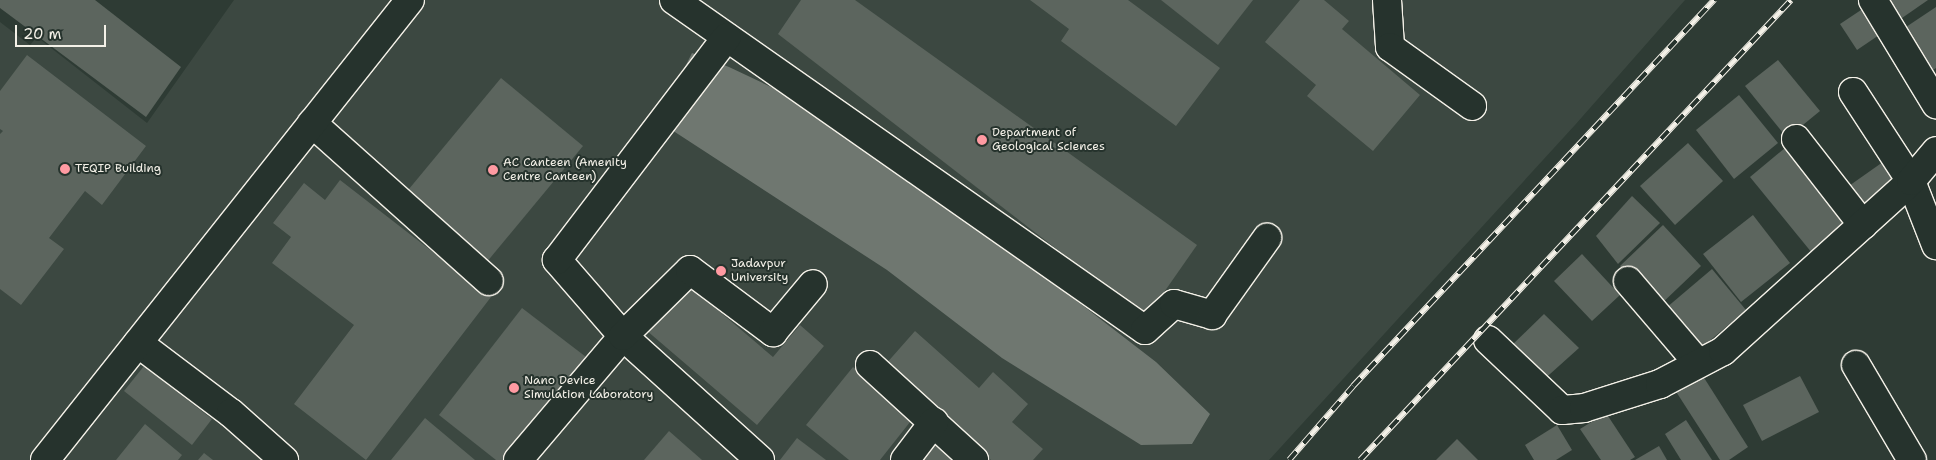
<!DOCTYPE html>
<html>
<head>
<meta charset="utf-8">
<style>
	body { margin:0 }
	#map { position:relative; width:1936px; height:460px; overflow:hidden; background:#2e3b34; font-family:"Shantell Sans",sans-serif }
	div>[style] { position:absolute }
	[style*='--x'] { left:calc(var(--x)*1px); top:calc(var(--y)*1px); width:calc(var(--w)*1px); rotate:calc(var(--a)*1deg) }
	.built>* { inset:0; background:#3c4841 }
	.water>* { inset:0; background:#6f7770 }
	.building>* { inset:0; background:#5c655e }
	.roads { filter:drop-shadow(1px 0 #f4f1e8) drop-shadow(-1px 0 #f4f1e8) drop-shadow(0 1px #f4f1e8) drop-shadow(0 -1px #f4f1e8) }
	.minor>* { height:28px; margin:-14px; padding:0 14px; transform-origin:14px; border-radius:14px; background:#26332d }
	.rail>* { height:5.5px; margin-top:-2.75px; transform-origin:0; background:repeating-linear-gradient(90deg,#26332d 0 11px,#f4f1e8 0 22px); box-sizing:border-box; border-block:1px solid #f4f1e8 }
	.dots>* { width:14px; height:14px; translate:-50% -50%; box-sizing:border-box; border:2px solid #26332d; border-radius:50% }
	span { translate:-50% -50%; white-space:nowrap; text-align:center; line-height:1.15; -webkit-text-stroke:4px #26332d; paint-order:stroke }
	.poi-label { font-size:12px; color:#f4f1e8 }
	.left { translate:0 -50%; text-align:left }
	.scale { position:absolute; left:15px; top:25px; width:91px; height:22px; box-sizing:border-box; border:2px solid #f4f1e8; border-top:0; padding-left:6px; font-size:15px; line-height:18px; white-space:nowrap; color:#f4f1e8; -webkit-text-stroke:4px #26332d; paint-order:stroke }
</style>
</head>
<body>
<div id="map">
	<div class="built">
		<div style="clip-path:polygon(234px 0,1685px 0,1575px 125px,1269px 460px,0 460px,0 22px,30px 45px,37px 37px,147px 123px)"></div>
	</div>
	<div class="water">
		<div style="clip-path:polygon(692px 53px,729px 67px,845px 122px,1156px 362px,1210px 414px,1192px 444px,1141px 445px,1002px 358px,887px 270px,658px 121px)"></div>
	</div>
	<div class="building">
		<div style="clip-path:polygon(0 0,95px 0,181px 67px,146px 117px,0 8px)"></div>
		<div style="clip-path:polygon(801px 0,855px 0,1197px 245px,1146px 318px,778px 34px)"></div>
		<div style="clip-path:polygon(1030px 0,1128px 0,1220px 68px,1176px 126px,1061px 41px,1069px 29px)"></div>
		<div style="clip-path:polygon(1161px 0,1253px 0,1218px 45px)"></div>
		<div style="clip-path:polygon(1300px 0,1324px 0,1349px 21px,1342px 29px,1420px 95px,1373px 151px,1307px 96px,1316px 85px,1265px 42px)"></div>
		<div style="clip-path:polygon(1889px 0,1928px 0,1902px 18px)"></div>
		<div style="clip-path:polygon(1870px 4px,1888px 29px,1857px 50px,1840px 24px)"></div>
		<div style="clip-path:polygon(1936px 7px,1936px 68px,1933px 70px,1906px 27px)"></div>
		<div style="clip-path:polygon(27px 55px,146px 146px,102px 205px,85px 191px,49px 238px,64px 249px,21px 305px,0 289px,0 134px,3px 131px,0 129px,0 91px)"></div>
		<div style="clip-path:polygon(1778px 60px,1820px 111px,1787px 138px,1745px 86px)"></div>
		<div style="clip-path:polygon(501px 78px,583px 146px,486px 263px,404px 195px)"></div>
		<div style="clip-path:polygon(1739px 95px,1778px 143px,1734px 179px,1696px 130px)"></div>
		<div style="clip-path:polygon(1688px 143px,1723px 181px,1675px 225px,1640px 186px)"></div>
		<div style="clip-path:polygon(1791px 143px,1854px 219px,1812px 253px,1750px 177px)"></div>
		<div style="clip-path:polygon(1890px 157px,1906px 180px,1862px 210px,1846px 188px)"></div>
		<div style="clip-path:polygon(340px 180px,491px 297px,366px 460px,294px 404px,354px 325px,272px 263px,291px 237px,273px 223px,304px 183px,325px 200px)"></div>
		<div style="clip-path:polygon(1632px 196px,1660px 223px,1618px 264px,1596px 236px)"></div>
		<div style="clip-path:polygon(1753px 215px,1790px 263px,1741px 302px,1703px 254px)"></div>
		<div style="clip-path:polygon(1663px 225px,1701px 266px,1658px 307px,1620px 266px)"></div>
		<div style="clip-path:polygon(1582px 254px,1620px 295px,1592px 321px,1554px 281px)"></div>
		<div style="clip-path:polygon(1712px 269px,1746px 310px,1700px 349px,1666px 308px)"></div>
		<div style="clip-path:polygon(686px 283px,773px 357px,800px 325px,824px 346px,757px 425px,646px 330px)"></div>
		<div style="clip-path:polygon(522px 308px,590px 360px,513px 460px,496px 460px,439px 415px)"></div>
		<div style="clip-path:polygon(1544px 314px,1579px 348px,1540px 383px,1509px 348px)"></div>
		<div style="clip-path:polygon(915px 331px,979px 388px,993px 372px,1028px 404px,1012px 422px,1043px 449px,1033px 460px,991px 460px,885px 365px)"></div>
		<div style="clip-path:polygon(144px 366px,212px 419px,192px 445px,124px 391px)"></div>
		<div style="clip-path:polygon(853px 367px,914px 417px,880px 460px,849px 460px,806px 425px)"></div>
		<div style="clip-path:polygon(1701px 373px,1748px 447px,1729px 460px,1720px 460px,1675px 390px)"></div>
		<div style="clip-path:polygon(1800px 376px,1819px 412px,1762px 441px,1743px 405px)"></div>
		<div style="clip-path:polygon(1606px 413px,1635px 457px,1630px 460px,1601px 460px,1580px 429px)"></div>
		<div style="clip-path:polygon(425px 418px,475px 460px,391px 460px)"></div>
		<div style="clip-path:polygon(1686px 420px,1712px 460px,1681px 460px,1665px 434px)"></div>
		<div style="clip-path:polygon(145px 424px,182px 455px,178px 460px,116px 460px)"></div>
		<div style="clip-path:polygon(1557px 425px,1572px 450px,1556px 460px,1534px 460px,1525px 445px)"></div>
		<div style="clip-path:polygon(669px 431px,702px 460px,644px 460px)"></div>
		<div style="clip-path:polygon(797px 438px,826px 460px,780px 460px)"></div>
		<div style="clip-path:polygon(1457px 439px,1478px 460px,1436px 460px)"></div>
		<div style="clip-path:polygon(936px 442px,958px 460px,922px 460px)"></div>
		<div style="clip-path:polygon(1659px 446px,1667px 460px,1635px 460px)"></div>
		<div style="clip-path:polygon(204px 453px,213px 460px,198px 460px)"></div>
	</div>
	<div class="roads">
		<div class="minor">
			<div style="--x:674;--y:0;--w:575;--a:35.02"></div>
			<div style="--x:1145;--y:330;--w:39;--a:-42"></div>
			<div style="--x:1174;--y:304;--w:40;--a:16"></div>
			<div style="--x:1212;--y:315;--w:95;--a:-54.5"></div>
			<div style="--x:1387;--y:0;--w:47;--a:86.3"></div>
			<div style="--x:1390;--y:47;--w:101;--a:35.7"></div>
			<div style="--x:1873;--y:0;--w:122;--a:58.8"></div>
			<div style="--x:1853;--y:92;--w:106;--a:56.9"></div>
			<div style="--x:1911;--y:181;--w:69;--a:68.7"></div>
			<div style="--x:312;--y:123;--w:237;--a:41.8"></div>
			<div style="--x:1796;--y:139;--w:109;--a:52.1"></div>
			<div style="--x:1628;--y:281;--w:108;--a:49.5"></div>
			<div style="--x:1488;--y:340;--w:102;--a:43.4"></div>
			<div style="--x:1562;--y:410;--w:22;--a:-5"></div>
			<div style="--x:1584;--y:408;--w:80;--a:-17.5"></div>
			<div style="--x:1660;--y:384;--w:71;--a:-27.6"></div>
			<div style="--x:1723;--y:351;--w:253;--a:-42.1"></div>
			<div style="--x:1911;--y:181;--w:39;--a:-50"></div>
			<div style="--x:138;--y:343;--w:116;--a:37"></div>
			<div style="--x:231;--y:413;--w:71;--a:41.6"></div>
			<div style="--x:870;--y:365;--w:141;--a:42.4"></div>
			<div style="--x:1856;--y:365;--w:110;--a:59.5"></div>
			<div style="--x:45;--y:460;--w:587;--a:-51.57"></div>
			<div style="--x:518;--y:460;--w:162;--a:-49.7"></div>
			<div style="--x:623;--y:336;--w:101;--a:-131"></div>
			<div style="--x:557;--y:260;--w:280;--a:-52.7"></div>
			<div style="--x:760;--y:460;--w:185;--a:-137.9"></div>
			<div style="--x:623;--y:336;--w:94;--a:-44.6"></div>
			<div style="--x:690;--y:270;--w:104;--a:36.8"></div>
			<div style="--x:773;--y:332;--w:62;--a:-50.2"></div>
			<div style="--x:905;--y:460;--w:48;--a:-52.7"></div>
		</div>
	</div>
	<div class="rail">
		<div style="--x:1289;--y:460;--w:98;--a:-49.1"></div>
		<div style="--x:1353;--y:386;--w:529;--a:-46.92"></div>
		<div style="--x:1360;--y:460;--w:630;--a:-46.86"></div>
	</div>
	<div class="dots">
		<div style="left:982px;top:140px;background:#ff9aa2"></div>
		<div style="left:65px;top:169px;background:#ff9aa2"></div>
		<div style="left:493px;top:170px;background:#ff9aa2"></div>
		<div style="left:721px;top:271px;background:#ff9aa2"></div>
		<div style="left:514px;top:388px;background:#ff9aa2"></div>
	</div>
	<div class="poi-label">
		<span class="left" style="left:992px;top:140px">Department of<br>Geological Sciences</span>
		<span class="left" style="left:503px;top:170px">AC Canteen (Amenity<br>Centre Canteen)</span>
		<span class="left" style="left:75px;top:169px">TEQIP Building</span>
		<span class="left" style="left:731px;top:271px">Jadavpur<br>University</span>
		<span class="left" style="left:524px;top:388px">Nano Device<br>Simulation Laboratory</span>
	</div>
	<div class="scale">20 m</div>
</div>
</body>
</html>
